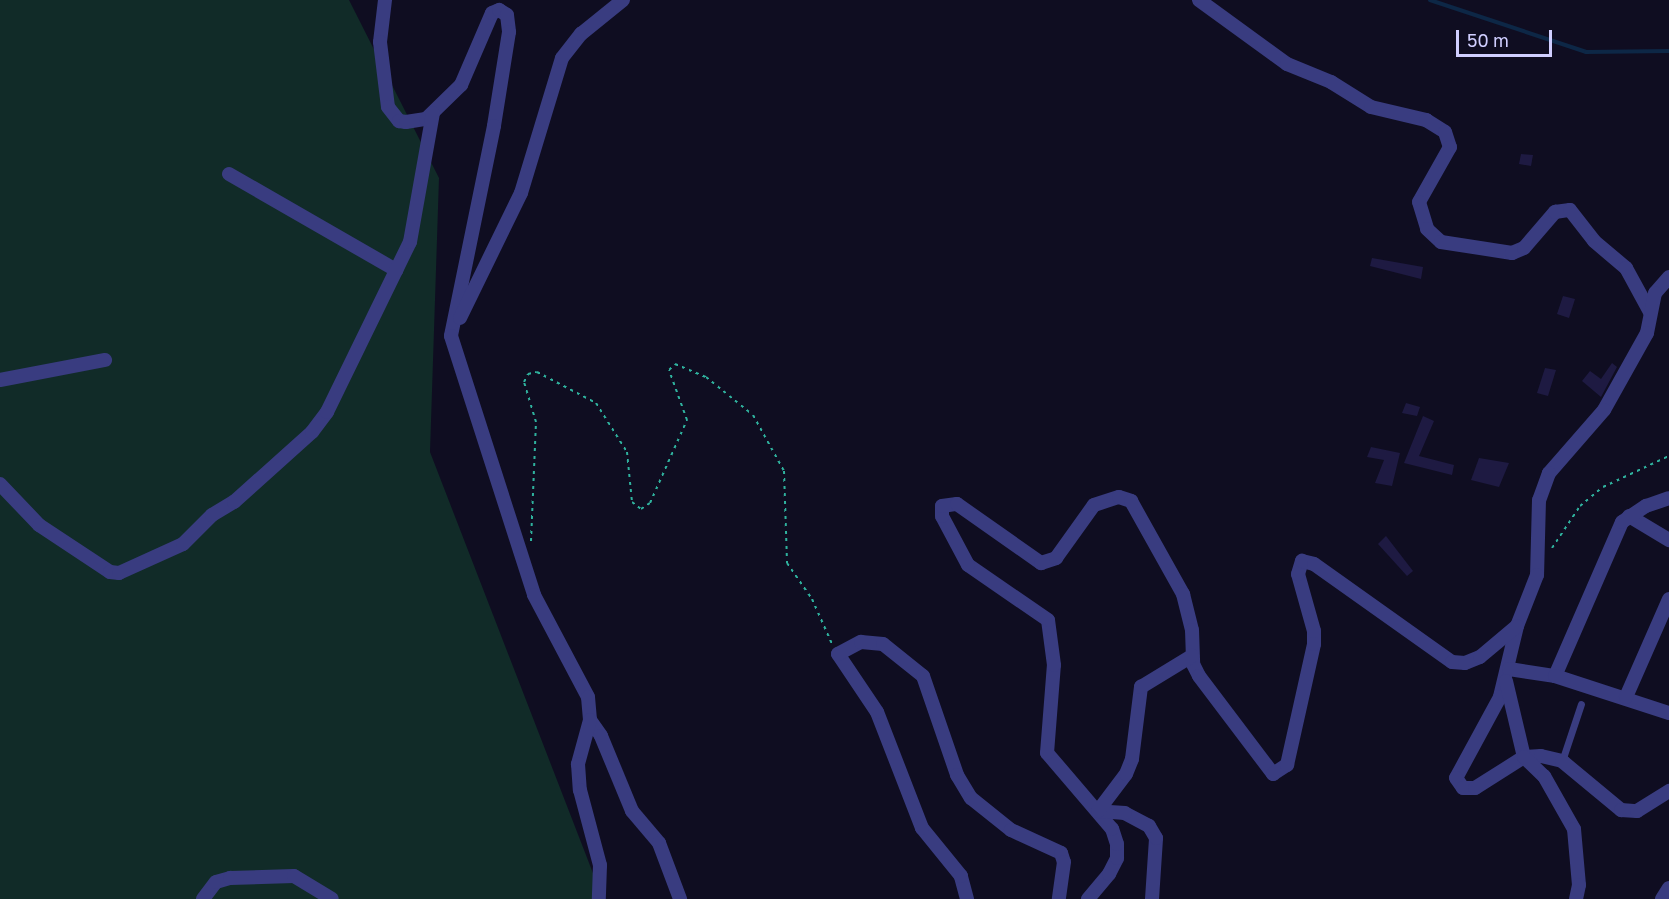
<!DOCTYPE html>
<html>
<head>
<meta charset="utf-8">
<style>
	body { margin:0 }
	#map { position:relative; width:1669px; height:899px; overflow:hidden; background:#0f0d21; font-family:"Golos Text",sans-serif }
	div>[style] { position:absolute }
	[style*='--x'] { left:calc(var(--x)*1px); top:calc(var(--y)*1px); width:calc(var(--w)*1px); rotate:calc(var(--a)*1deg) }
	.green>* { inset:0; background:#112b28 }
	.stream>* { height:4px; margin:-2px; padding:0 2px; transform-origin:2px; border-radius:2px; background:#0d2746 }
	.building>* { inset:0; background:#1e1a42 }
	.path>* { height:2px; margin-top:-1px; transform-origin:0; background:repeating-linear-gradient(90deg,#2fb29e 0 3px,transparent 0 7.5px) }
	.lane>* { height:7px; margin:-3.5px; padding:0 3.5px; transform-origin:3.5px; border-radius:3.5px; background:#393c80 }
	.street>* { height:14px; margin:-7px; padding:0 7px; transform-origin:7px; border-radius:7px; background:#393c80 }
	span { translate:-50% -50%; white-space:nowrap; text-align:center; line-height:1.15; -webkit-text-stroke:6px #0f0d21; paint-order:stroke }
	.scale { position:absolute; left:1456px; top:30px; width:96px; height:27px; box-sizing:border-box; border:3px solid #d0ceff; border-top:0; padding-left:8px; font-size:18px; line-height:21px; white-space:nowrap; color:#d0ceff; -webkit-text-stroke:4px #0f0d21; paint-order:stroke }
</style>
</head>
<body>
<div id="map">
	<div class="green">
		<div style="clip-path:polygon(0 0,349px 0,439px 178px,430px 452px,603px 899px,0 899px)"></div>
	</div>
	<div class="stream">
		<div style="--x:1430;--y:0;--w:164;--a:18.4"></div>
		<div style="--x:1586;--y:52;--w:83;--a:-0.7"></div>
	</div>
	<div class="building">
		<div style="clip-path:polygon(1521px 154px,1533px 155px,1531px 166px,1519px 164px)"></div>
		<div style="clip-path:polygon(1372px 258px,1423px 267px,1421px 279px,1370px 266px)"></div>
		<div style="clip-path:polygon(1563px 296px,1575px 299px,1569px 318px,1557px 314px)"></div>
		<div style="clip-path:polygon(1612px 363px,1617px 367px,1601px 397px,1582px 381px,1590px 371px,1601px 379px)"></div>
		<div style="clip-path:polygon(1545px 368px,1556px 370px,1548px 396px,1537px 393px)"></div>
		<div style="clip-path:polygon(1406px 403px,1420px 407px,1417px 416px,1402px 413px)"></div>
		<div style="clip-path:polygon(1423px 416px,1434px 421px,1419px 456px,1454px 465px,1452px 475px,1404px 463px)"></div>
		<div style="clip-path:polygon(1371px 447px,1400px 453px,1392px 486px,1375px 483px,1384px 460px,1367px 457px)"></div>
		<div style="clip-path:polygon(1479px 458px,1509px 463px,1499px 487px,1471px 480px)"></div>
		<div style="clip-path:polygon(1386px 536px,1413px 571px,1407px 576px,1378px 544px)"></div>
	</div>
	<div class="path">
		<div style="--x:531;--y:541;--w:119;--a:-87.6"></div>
		<div style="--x:536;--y:422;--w:42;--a:-106.7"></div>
		<div style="--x:524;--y:382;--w:9;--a:-63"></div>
		<div style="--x:528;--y:374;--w:9;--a:-13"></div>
		<div style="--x:537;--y:372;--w:67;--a:27.7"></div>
		<div style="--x:596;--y:403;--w:58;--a:57.7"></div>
		<div style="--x:627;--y:452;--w:50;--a:84.3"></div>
		<div style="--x:632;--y:502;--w:11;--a:38"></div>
		<div style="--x:641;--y:509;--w:11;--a:-34"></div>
		<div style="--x:650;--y:503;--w:91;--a:-66"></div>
		<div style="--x:687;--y:420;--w:53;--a:-109.8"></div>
		<div style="--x:669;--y:370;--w:8;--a:-45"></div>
		<div style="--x:675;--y:364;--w:34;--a:23"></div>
		<div style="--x:706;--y:377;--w:60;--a:39"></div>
		<div style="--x:753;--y:415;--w:64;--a:61"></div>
		<div style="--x:784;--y:471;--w:92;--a:88.1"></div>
		<div style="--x:787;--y:563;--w:44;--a:55.2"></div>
		<div style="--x:812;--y:599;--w:49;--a:66"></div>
		<div style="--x:1552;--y:548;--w:50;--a:-56.3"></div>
		<div style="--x:1580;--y:506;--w:30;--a:-40"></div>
		<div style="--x:1603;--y:487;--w:73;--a:-25.2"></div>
	</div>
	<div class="lane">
		<div style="--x:1562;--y:761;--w:60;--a:-71.6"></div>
	</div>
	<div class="street">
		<div style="--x:385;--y:0;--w:42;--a:96.8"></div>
		<div style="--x:380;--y:42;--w:65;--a:83"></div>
		<div style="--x:388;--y:107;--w:18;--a:52"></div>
		<div style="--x:399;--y:121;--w:7;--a:8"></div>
		<div style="--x:406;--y:122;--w:20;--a:-9"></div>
		<div style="--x:426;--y:119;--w:49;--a:-44.2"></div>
		<div style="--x:461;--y:85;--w:78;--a:-66.7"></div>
		<div style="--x:492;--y:13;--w:8;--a:-23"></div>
		<div style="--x:499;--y:10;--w:9;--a:32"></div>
		<div style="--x:507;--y:15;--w:17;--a:83"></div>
		<div style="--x:509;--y:32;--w:95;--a:99.1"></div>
		<div style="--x:494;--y:126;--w:214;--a:101.6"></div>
		<div style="--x:451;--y:336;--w:272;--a:72.2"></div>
		<div style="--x:534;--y:595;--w:115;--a:62.1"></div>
		<div style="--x:588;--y:697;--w:23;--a:85"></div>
		<div style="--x:590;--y:720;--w:19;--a:55"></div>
		<div style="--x:601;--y:736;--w:81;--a:67.5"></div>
		<div style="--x:632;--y:811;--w:42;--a:49.8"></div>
		<div style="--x:659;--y:843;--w:60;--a:69.4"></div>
		<div style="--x:1199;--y:0;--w:109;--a:36"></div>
		<div style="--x:1287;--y:64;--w:48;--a:22.2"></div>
		<div style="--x:1331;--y:82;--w:47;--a:32"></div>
		<div style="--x:1371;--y:107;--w:57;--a:13.3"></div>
		<div style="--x:1426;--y:120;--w:22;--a:32"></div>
		<div style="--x:1445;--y:132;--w:16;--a:72"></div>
		<div style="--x:1450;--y:147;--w:63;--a:119.4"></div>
		<div style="--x:1419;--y:202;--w:28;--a:73"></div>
		<div style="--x:1427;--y:229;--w:19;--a:43"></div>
		<div style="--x:1441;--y:242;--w:72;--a:8.8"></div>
		<div style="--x:1512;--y:253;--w:13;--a:-23"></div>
		<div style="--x:1524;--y:248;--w:48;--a:-49.3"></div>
		<div style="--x:1555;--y:212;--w:15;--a:-8"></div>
		<div style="--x:1570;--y:210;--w:39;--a:52"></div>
		<div style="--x:1594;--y:241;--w:42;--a:40.2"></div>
		<div style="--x:1626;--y:268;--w:50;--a:61.4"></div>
		<div style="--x:229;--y:174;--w:193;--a:29.9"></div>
		<div style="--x:1669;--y:277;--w:21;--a:131"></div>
		<div style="--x:1655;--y:293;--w:41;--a:101.3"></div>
		<div style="--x:1647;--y:333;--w:88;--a:119.2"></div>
		<div style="--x:1604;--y:410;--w:84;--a:131.1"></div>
		<div style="--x:1549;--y:473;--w:29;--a:110"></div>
		<div style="--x:1539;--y:500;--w:75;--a:91.5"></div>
		<div style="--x:1537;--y:575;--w:55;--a:111.4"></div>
		<div style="--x:1517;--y:626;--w:73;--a:103.5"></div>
		<div style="--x:1500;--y:697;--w:92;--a:118.5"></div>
		<div style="--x:1456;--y:778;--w:12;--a:55"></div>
		<div style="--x:1463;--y:788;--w:12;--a:0"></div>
		<div style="--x:1475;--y:788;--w:58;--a:-32.3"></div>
		<div style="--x:1524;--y:757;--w:17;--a:-3"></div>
		<div style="--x:1541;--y:756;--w:22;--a:13"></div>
		<div style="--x:1562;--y:761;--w:77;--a:39.7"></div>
		<div style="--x:1621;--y:810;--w:16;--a:4"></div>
		<div style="--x:1637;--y:811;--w:38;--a:-32"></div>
		<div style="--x:460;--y:318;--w:139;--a:-64"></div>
		<div style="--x:521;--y:193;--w:141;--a:-73.1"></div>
		<div style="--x:562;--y:58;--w:31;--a:-52"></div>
		<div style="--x:581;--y:34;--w:54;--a:-39"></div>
		<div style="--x:0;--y:380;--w:107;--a:-10.8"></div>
		<div style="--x:0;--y:484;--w:57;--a:46.4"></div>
		<div style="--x:39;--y:525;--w:85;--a:33.5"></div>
		<div style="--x:110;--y:572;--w:9;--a:6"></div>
		<div style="--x:119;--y:573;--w:70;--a:-24.4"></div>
		<div style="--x:183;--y:544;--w:41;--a:-45"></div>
		<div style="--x:212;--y:515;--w:26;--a:-31"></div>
		<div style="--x:234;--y:502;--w:105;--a:-41.9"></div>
		<div style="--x:312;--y:432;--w:25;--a:-53"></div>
		<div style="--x:327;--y:412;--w:189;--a:-64"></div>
		<div style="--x:410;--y:242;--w:131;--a:-79.9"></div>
		<div style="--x:1629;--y:516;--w:47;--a:31"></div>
		<div style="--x:1509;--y:669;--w:47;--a:8.7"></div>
		<div style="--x:1555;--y:676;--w:168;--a:-66.5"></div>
		<div style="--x:1622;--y:522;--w:29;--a:-34"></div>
		<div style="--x:1646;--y:506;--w:24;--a:-19"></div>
		<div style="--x:1555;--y:676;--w:120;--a:18"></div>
		<div style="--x:1506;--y:681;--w:78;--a:76.7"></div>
		<div style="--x:1524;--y:757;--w:28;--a:44"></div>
		<div style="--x:1544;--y:776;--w:61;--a:60.5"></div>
		<div style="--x:1574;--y:829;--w:56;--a:84.9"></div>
		<div style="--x:1579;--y:885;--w:14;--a:102"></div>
		<div style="--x:1626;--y:697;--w:107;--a:-66.3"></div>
		<div style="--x:590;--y:720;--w:46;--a:105.3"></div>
		<div style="--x:578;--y:764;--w:26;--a:86"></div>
		<div style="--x:580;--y:790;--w:78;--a:75.1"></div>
		<div style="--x:600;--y:865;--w:34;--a:92"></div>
		<div style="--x:203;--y:899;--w:21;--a:-53"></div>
		<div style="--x:216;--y:882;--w:15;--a:-16"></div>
		<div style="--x:230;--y:878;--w:64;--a:-1.8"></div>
		<div style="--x:294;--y:876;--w:44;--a:31.2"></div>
		<div style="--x:967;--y:899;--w:24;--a:-105"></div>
		<div style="--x:961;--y:876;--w:62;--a:-129.1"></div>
		<div style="--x:922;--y:828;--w:124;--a:-111.2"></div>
		<div style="--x:877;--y:712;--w:70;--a:-123.9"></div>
		<div style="--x:838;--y:654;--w:26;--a:-28"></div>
		<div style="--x:861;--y:642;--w:22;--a:5"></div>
		<div style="--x:883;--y:644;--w:51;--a:38.7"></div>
		<div style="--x:923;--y:676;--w:105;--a:71"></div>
		<div style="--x:957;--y:775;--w:27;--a:59"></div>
		<div style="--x:971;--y:798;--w:51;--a:38.7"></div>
		<div style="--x:1011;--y:830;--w:55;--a:24.7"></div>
		<div style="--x:1061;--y:853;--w:9;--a:72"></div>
		<div style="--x:1064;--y:862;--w:37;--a:98"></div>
		<div style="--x:1088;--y:899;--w:33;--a:-50"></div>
		<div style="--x:1109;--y:874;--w:18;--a:-63"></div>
		<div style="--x:1117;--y:858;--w:14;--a:-90"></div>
		<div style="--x:1117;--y:844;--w:16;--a:-108"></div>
		<div style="--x:1112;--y:829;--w:100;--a:-130.5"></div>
		<div style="--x:1047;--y:753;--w:88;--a:-85.5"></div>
		<div style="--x:1054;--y:665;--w:45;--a:-97.6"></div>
		<div style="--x:1048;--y:620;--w:97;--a:-145.5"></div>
		<div style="--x:968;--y:565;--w:55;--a:-118"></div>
		<div style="--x:942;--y:516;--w:10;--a:-90"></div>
		<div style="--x:942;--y:506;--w:15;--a:-8"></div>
		<div style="--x:957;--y:504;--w:103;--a:35.1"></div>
		<div style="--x:1041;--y:563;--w:16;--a:-18"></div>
		<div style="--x:1056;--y:558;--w:65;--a:-54.4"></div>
		<div style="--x:1094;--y:505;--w:26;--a:-18"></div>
		<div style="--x:1119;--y:497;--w:13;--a:18"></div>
		<div style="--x:1131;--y:501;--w:107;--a:60.8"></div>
		<div style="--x:1183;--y:594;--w:37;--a:76"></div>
		<div style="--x:1192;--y:630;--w:34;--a:88"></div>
		<div style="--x:1193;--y:664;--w:13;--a:63"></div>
		<div style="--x:1199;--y:676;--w:123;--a:52.9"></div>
		<div style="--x:1273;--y:774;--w:17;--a:-33"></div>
		<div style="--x:1287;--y:765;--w:124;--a:-77.4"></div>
		<div style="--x:1314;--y:644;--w:13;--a:-90"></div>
		<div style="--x:1314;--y:631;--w:59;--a:-105.7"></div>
		<div style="--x:1298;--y:574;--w:14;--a:-73"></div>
		<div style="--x:1302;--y:561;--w:12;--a:14"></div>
		<div style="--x:1314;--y:564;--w:169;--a:35.4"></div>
		<div style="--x:1452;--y:662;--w:13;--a:4"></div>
		<div style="--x:1465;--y:663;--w:16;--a:-22"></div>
		<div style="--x:1480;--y:657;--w:48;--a:-40"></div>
		<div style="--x:1152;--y:899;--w:61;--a:-86.2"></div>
		<div style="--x:1156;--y:838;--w:14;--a:-120"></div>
		<div style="--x:1149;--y:826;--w:27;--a:-152"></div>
		<div style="--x:1125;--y:813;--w:27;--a:-176"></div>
		<div style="--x:1098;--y:811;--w:46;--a:-52.9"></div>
		<div style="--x:1126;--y:774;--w:16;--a:-68"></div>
		<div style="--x:1132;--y:759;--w:73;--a:-82.9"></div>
		<div style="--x:1141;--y:687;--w:60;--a:-31.3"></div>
		<div style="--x:1662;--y:899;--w:13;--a:-58"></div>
	</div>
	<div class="scale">50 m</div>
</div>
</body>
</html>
